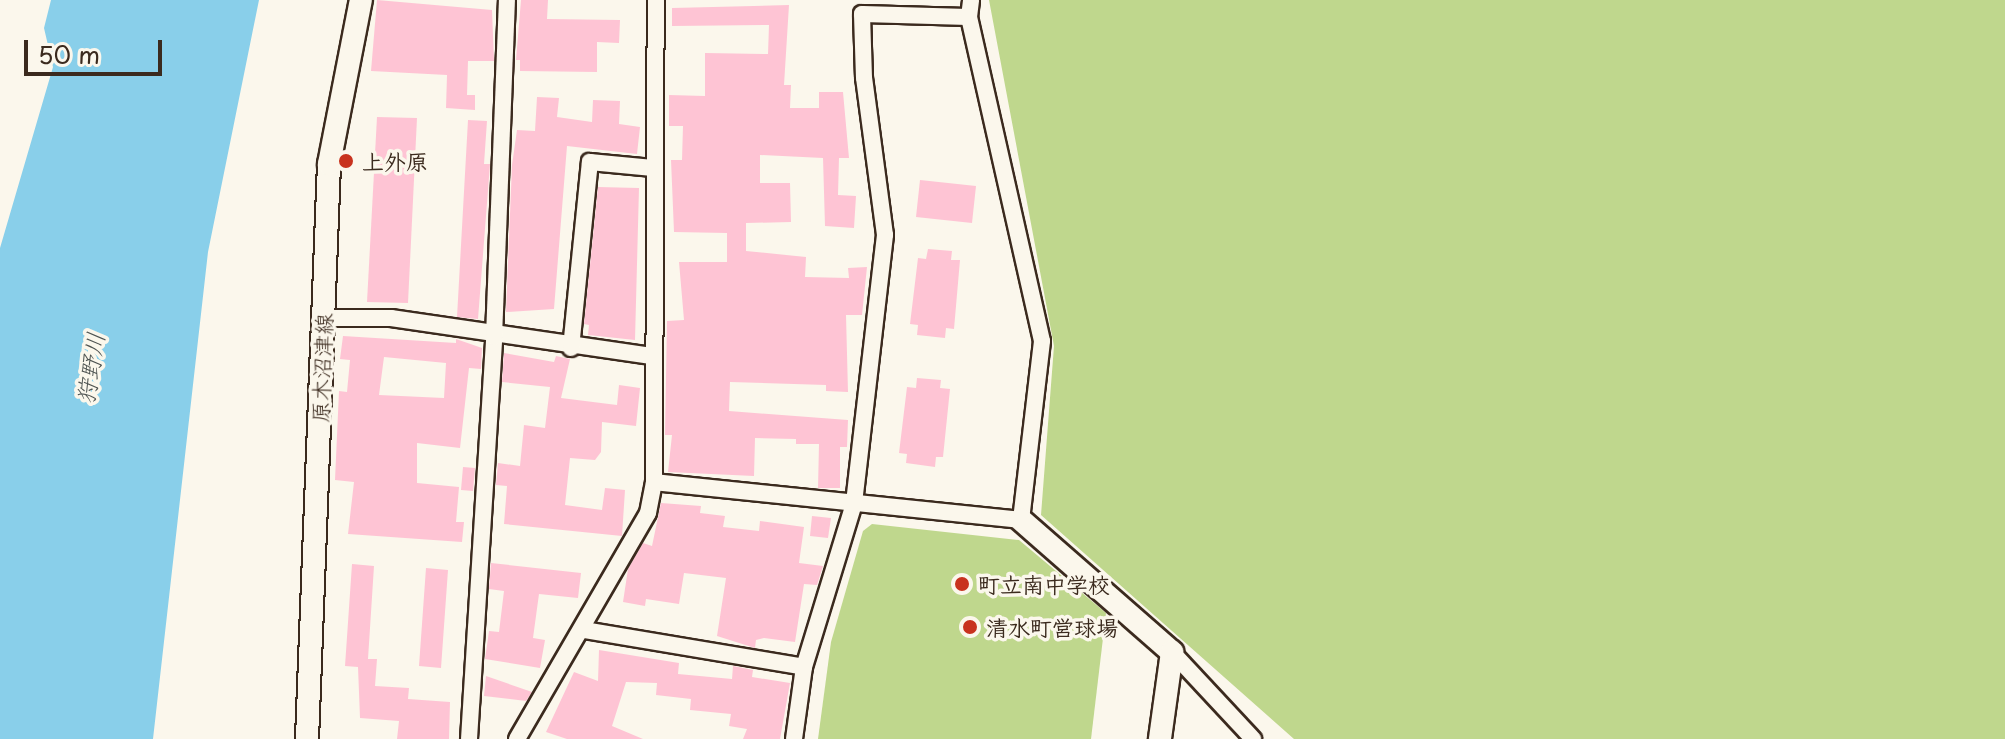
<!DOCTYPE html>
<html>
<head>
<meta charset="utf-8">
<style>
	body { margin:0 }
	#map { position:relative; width:2005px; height:739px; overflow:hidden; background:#fbf7ec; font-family:"Playpen Sans","Klee One",sans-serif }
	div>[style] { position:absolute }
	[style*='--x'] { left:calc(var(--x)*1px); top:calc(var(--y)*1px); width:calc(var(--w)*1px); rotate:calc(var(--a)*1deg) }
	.green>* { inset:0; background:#bfd78d }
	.water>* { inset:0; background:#89cfea }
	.building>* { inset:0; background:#fec4d4 }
	.roads { filter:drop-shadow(2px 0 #3b2a1e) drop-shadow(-2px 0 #3b2a1e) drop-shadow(0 2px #3b2a1e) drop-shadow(0 -2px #3b2a1e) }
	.street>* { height:16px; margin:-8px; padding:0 8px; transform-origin:8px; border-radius:8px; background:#fbf7ec }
	.secondary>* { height:22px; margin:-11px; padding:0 11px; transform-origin:11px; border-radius:11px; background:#fbf7ec }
	.dots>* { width:22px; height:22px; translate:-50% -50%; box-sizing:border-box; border:4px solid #fbf7ec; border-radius:50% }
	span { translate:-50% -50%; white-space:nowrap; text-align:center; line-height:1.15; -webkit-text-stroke:7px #fbf7ec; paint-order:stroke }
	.poi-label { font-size:22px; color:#3b2a1e; font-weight:700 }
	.left { translate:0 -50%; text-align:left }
	.street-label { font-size:22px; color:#3b2a1e }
	.water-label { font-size:24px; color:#4e5351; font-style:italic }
	.scale { position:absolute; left:24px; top:40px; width:138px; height:36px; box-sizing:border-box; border:4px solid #3b2a1e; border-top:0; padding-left:10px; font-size:24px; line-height:28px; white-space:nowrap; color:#3b2a1e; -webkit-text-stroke:6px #fbf7ec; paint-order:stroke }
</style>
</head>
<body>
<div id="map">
	<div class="green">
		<div style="clip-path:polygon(989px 0,2005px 0,2005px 739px,1294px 739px,1041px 515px,1054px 346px)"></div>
		<div style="clip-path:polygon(872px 524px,1019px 540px,1106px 613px,1091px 739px,818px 739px,831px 642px,863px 531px)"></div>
	</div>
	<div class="water">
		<div style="clip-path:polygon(51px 0,259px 0,208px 252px,153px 739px,0 739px,0 248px,53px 67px,44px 28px)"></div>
	</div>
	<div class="building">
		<div style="clip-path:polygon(377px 0,492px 10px,494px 61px,468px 61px,467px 95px,475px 95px,475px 110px,446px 108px,447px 75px,371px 71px)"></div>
		<div style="clip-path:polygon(521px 0,548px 0,547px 19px,620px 20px,619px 43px,597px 42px,597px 72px,520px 71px,520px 60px,516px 60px)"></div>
		<div style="clip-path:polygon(789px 5px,784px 85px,791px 85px,790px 108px,819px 108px,819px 92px,843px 92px,849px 158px,839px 158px,838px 195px,856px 196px,854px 228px,825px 226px,823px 158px,760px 155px,760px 183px,790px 183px,791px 222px,746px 223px,746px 251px,806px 257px,805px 277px,849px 278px,848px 268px,867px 267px,862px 315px,846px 315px,848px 392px,826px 391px,826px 385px,730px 382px,729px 411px,848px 420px,847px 447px,840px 447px,840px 488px,818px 488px,819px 444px,796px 444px,796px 439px,755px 438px,754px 476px,668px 472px,672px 435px,665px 435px,667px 321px,684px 320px,679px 262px,727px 262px,727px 233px,674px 232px,671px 160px,682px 160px,683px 126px,669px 126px,669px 95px,705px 96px,705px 53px,768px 54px,769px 25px,672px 26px,672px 8px)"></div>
		<div style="clip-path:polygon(537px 97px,559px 98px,557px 117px,592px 122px,593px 100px,620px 101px,619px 124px,640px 127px,637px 154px,567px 146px,554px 309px,506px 312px,512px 165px,517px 130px,535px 131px)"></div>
		<div style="clip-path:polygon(377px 117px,417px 118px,408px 303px,367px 302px)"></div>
		<div style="clip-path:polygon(468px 120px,487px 121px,484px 164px,490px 164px,478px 319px,457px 317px)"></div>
		<div style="clip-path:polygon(920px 180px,976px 186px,972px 223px,916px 217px)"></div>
		<div style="clip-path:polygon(598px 187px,639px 188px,635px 340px,588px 335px,589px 325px,584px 324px)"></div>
		<div style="clip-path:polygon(928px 249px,952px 251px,951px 260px,960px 260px,954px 329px,946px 328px,945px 338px,917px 335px,918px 325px,910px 324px,918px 258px,926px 259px)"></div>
		<div style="clip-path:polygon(evenodd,343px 336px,456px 343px,456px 339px,482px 348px,481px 369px,469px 368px,460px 448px,417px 443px,417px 483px,459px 487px,456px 522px,464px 522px,462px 542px,348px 534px,354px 482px,335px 480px,339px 391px,347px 392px,350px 360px,340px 359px,343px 336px,384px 357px,446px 363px,444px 398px,379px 395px,384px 357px)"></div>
		<div style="clip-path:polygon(504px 353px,554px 362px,556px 356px,570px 359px,561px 398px,617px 405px,619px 385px,640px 388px,636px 426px,602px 422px,601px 452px,595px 460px,570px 458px,565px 505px,602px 510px,605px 488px,625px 490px,622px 536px,504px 524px,507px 486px,496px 485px,498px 463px,520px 466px,524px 425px,545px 428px,550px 387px,502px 382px)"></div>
		<div style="clip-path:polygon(917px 378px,941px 380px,940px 388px,950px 389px,943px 457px,936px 457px,935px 467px,906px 463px,907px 454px,899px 453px,907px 387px,916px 388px)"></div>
		<div style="clip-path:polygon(463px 467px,475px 468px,473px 491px,461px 490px)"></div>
		<div style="clip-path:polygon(661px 503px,701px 506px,700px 513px,725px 516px,723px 527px,759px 531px,760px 521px,804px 527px,799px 563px,823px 566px,817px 585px,804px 584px,795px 642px,764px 638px,756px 640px,755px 648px,717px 636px,726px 578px,684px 573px,679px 604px,646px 599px,645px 606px,623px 602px,628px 569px,643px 543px,652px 546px)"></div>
		<div style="clip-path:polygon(812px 516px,831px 518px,828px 538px,810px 536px)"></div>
		<div style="clip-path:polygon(491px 563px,581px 573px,578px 598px,539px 594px,533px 638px,545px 640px,540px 668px,485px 659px,489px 631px,499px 632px,504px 591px,489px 589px)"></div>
		<div style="clip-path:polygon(352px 564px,374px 566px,368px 659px,377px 659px,375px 686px,409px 688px,408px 699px,450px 702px,449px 739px,397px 739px,399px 721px,360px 718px,358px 667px,345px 666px)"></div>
		<div style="clip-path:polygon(426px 568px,448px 570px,441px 668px,419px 666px)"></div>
		<div style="clip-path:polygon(599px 650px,679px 663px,678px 674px,732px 679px,733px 666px,753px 670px,752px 677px,790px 683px,780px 739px,743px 739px,747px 729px,729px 726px,731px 714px,690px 710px,691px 699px,656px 695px,657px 683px,626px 682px,612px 726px,643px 739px,567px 739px,546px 732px,574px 672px,598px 681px)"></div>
		<div style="clip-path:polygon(486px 676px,532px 692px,526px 701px,484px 696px)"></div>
	</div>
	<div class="roads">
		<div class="street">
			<div style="--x:323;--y:318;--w:68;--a:0"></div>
			<div style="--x:391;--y:318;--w:265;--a:8.3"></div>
			<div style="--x:571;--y:348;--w:187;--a:-84.2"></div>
			<div style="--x:590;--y:162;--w:63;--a:5.4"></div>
			<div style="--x:654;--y:482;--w:369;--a:5.9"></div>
			<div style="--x:1021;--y:520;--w:180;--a:-83.3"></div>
			<div style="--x:1042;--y:341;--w:332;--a:-102.7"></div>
			<div style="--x:969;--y:17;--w:17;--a:-83"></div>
			<div style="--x:584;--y:630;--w:223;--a:9.5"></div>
			<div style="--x:1172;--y:652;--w:119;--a:47"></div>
			<div style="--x:469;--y:739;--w:403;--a:-86.4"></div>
			<div style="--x:494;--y:337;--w:337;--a:-87.8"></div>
			<div style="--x:517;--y:739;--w:261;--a:-59.9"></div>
			<div style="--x:648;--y:513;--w:32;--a:-79"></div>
			<div style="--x:654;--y:482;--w:482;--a:-89.8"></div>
			<div style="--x:794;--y:739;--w:73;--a:-82.1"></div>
			<div style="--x:804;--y:667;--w:171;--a:-73"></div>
			<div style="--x:854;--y:503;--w:270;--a:-83.4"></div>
			<div style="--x:885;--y:235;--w:158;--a:-97.6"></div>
			<div style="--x:864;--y:78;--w:64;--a:-91.8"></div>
			<div style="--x:862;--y:14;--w:107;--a:1.6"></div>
		</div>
		<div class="secondary">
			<div style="--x:1021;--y:520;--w:201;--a:41.2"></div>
			<div style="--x:1172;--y:652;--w:88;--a:97.9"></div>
			<div style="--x:307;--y:739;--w:575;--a:-87.81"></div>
			<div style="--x:329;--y:164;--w:167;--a:-79"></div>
		</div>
	</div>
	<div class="dots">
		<div style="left:346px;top:161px;background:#c8321e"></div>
		<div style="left:962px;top:584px;background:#c8321e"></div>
		<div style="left:970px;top:627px;background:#c8321e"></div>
	</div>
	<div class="poi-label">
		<span class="left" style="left:362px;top:161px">上外原</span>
		<span class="left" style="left:978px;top:584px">町立南中学校</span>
		<span class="left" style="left:986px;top:627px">清水町営球場</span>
	</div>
	<div class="street-label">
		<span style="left:321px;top:368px;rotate:-88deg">原木沼津線</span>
	</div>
	<div class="water-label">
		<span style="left:90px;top:368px;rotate:-81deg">狩野川</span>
	</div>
	<div class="scale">50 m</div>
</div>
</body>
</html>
